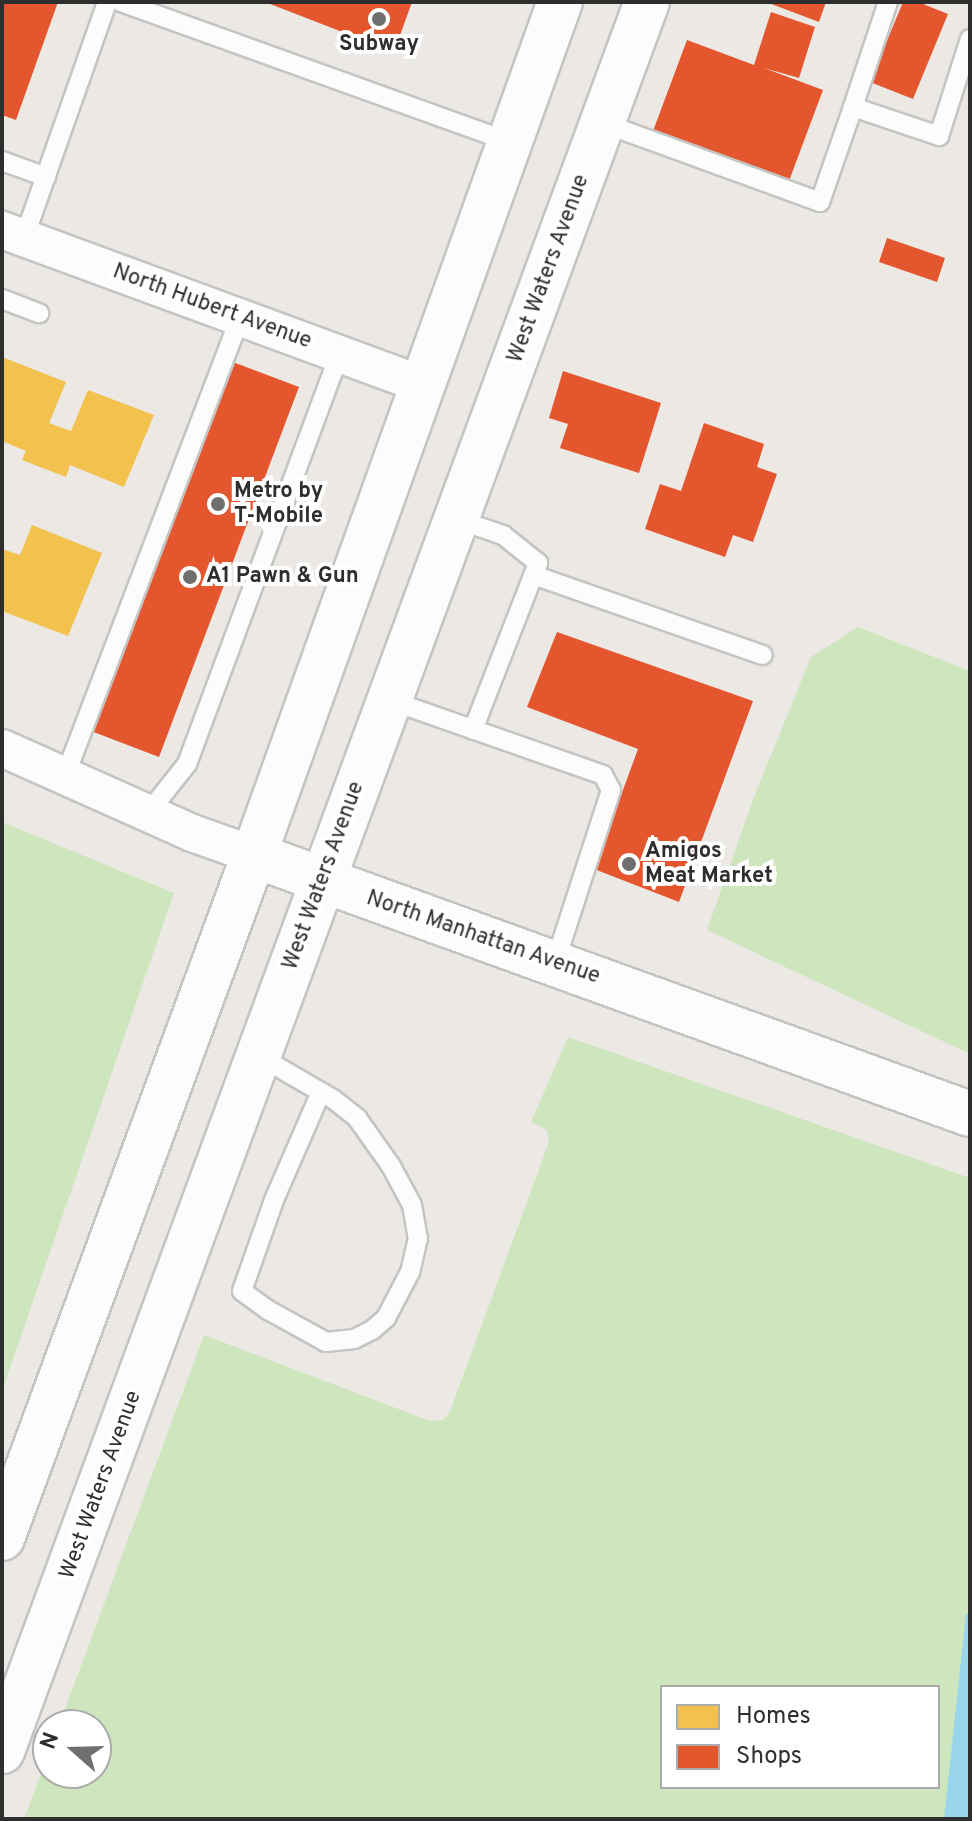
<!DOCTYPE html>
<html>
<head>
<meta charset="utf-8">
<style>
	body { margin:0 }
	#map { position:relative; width:972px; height:1821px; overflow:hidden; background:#ece8e4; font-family:Overpass,sans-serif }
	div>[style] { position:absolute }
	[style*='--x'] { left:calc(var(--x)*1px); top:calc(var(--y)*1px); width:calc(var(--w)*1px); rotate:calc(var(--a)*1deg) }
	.green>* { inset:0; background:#cee6be }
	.water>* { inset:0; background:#99d6ec }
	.homes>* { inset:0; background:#f2c14e }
	.shops>* { inset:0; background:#e4572e }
	.roads { filter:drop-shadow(2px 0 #c5c4c5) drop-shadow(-2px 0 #c5c4c5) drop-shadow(0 2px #c5c4c5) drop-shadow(0 -2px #c5c4c5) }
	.service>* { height:18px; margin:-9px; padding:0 9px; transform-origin:9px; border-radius:9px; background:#fcfcfb }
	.minor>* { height:36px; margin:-18px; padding:0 18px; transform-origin:18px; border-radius:18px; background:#fcfcfb }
	.tertiary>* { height:44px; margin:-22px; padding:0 22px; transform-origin:22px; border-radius:22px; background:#fcfcfb }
	.secondary>* { height:44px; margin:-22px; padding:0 22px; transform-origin:22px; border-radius:22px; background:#fcfcfb }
	.dots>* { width:22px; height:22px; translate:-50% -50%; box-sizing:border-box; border:4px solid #fff; border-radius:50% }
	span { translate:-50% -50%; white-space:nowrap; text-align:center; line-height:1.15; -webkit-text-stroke:8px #fff; paint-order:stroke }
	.poi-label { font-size:22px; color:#2e2e2e; font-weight:700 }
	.left { translate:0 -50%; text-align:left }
	.street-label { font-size:22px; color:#2e2e2e }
	.frame { position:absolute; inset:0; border:4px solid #2e2e2e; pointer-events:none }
	.legend { position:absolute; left:660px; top:1685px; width:280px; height:104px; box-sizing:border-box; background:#fff; border:2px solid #ababab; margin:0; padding:10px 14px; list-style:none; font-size:24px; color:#2e2e2e }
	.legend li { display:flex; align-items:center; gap:16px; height:40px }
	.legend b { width:40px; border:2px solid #ababab }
	.north { position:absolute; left:32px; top:1709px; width:80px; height:80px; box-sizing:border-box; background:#fff; border:2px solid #ababab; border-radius:50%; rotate:290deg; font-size:22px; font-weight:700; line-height:32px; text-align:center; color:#2e2e2e }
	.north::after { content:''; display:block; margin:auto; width:28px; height:36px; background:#706f6e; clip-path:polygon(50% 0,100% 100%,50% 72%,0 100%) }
</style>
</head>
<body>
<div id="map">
	<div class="green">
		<div style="clip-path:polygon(858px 627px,970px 671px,970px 1054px,707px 930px,754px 797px,811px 657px)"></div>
		<div style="clip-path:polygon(2px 822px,174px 893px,2px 1391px)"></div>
		<div style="clip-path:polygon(evenodd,568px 1037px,970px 1178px,970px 1819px,24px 1819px,48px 1755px,48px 1773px,96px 1773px,96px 1725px,59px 1725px,204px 1335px,430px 1421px,443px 1420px,449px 1414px,549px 1142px,547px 1130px,531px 1122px,568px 1037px,662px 1687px,938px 1687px,938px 1787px,662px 1787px,662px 1687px)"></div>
	</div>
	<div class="water">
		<div style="clip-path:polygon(966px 1614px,970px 1614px,970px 1819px,944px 1819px)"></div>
	</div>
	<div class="homes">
		<div style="clip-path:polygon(2px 357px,66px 382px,49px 423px,71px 431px,88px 390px,154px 415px,124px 487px,70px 465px,66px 477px,22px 460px,26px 451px,2px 441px)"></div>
		<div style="clip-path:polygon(32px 525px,102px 553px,68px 636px,2px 611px,2px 549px,20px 555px)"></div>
	</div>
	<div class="shops">
		<div style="clip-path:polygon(2px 2px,58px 2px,16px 120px,2px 115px)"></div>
		<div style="clip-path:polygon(265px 2px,412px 2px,394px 52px)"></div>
		<div style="clip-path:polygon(766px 2px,826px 2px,819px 22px)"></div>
		<div style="clip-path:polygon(903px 2px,918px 2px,948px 14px,913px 99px,870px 82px)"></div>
		<div style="clip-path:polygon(771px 12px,815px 27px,799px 78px,764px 68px,823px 90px,789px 181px,653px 131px,687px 40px,754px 65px)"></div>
		<div style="clip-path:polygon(887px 238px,945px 258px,937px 282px,879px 262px)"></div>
		<div style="clip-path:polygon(230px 361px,299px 387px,159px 757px,91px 731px)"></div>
		<div style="clip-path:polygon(563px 371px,661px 403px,639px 473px,560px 448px,568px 424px,549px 418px)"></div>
		<div style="clip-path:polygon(704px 423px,764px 444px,757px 467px,777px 474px,753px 542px,733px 535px,725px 557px,645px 529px,660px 484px,681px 491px)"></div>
		<div style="clip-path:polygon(557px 632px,753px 701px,679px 902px,594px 869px,638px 749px,527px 707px)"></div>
	</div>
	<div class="roads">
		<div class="service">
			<div style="--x:121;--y:2;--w:412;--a:19.8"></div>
			<div style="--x:853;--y:107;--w:111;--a:-71.6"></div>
			<div style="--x:603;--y:123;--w:231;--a:20"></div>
			<div style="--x:820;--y:202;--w:101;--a:-70.8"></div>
			<div style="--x:853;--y:107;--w:91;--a:18.6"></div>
			<div style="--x:939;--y:136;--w:102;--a:-72.3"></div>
			<div style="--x:2;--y:161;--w:47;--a:20"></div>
			<div style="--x:24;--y:238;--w:250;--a:-70.6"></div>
			<div style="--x:2;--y:299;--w:40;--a:21"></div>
			<div style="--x:456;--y:519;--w:50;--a:18.8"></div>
			<div style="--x:503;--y:535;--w:45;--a:38.7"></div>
			<div style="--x:538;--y:563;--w:179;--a:111.3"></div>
			<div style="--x:536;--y:576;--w:240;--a:19.2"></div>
			<div style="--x:389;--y:700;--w:227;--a:19.3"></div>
			<div style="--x:603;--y:775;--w:17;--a:62"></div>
			<div style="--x:611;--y:790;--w:181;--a:108"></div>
			<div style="--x:65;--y:776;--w:491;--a:-69.1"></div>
			<div style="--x:148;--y:813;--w:63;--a:-51.5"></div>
			<div style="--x:187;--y:764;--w:439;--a:-69.6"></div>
			<div style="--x:259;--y:1056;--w:86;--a:30.2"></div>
			<div style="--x:333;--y:1099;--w:31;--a:38"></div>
			<div style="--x:357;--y:1118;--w:59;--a:54.7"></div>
			<div style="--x:391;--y:1166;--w:44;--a:61.7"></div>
			<div style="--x:412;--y:1205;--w:34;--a:80"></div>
			<div style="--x:418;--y:1238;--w:35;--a:103"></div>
			<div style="--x:410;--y:1272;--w:52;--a:117.6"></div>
			<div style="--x:386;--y:1318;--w:18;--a:139"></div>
			<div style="--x:372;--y:1330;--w:20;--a:153"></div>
			<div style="--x:354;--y:1339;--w:28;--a:174"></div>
			<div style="--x:326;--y:1342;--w:66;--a:-151.1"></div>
			<div style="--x:268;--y:1310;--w:32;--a:-144"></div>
			<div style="--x:242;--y:1291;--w:96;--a:-70.6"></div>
			<div style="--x:274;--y:1200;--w:118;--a:-66.5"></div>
		</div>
		<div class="minor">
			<div style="--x:2;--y:230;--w:446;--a:20.2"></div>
			<div style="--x:2;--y:748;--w:208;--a:24.1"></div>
			<div style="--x:192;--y:833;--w:66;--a:19.5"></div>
		</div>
		<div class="tertiary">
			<div style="--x:254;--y:855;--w:761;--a:19.89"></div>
		</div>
		<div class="secondary">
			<div style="--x:2;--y:1538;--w:728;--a:-69.75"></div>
			<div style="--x:254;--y:855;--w:906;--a:-70.27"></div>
			<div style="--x:2;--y:1751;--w:1864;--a:-69.76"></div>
		</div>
	</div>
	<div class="dots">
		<div style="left:379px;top:19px;background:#706f6e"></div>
		<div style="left:218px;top:504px;background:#706f6e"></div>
		<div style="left:190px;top:577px;background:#706f6e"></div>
		<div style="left:629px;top:864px;background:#706f6e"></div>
	</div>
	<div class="poi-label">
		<span style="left:379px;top:45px">Subway</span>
		<span class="left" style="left:234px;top:504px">Metro by<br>T-Mobile</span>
		<span class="left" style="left:206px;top:577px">A1 Pawn &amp; Gun</span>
		<span class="left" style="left:645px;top:864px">Amigos<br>Meat Market</span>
	</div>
	<div class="street-label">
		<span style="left:549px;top:269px;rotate:-70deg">West Waters Avenue</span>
		<span style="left:212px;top:307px;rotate:20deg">North Hubert Avenue</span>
		<span style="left:324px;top:876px;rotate:-70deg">West Waters Avenue</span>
		<span style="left:483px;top:938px;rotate:19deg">North Manhattan Avenue</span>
		<span style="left:101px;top:1485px;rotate:-70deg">West Waters Avenue</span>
	</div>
	<div class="frame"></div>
	<ul class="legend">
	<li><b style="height:22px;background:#f2c14e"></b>Homes</li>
	<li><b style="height:22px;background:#e4572e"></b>Shops</li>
	</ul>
	<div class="north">N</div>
</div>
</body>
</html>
